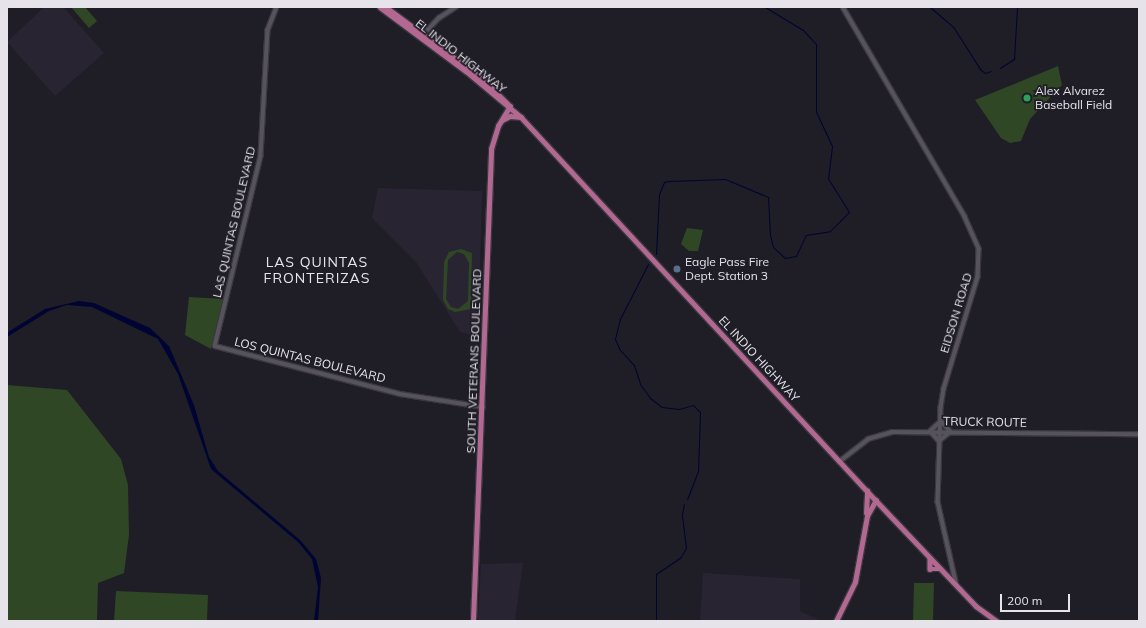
<!DOCTYPE html>
<html>
<head>
<meta charset="utf-8">
<style>
	body { margin:0 }
	#map { position:relative; width:1146px; height:628px; overflow:hidden; background:#1f1d26; font-family:Mulish,sans-serif }
	div>[style] { position:absolute }
	[style*='--x'] { left:calc(var(--x)*1px); top:calc(var(--y)*1px); width:calc(var(--w)*1px); rotate:calc(var(--a)*1deg) }
	.built>* { inset:0; background:#292432 }
	.green>* { inset:0; background:#304726 }
	.water>* { inset:0; background:#000432 }
	.stream>* { height:1px; margin:-0.5px; padding:0 0.5px; transform-origin:0.5px; border-radius:0.5px; background:#000432 }
	.roads { filter:drop-shadow(1px 0 #3a383f) drop-shadow(-1px 0 #3a383f) drop-shadow(0 1px #3a383f) drop-shadow(0 -1px #3a383f) }
	.minor>* { height:3.5px; margin:-1.75px; padding:0 1.75px; transform-origin:1.75px; border-radius:1.75px; background:#56535d }
	.major>* { height:4.5px; margin:-2.25px; padding:0 2.25px; transform-origin:2.25px; border-radius:2.25px; background:#b26890 }
	.dots>* { width:11px; height:11px; translate:-50% -50%; box-sizing:border-box; border:2px solid #1f1d26; border-radius:50% }
	span { translate:-50% -50%; white-space:nowrap; text-align:center; line-height:1.15; -webkit-text-stroke:3.5px #1f1d26; paint-order:stroke }
	.street-label { font-size:12px; color:#e6e4ea }
	.poi-label { font-size:12px; color:#e6e4ea }
	.left { translate:0 -50%; text-align:left }
	.quarter-label { font-size:14px; color:#e6e4ea; letter-spacing:1px }
	.frame { position:absolute; inset:0; border:8px solid #e6e4ea; pointer-events:none }
	.scale { position:absolute; left:1000px; top:594px; width:70px; height:18px; box-sizing:border-box; border:2px solid #e6e4ea; border-top:0; padding-left:5px; font-size:12px; line-height:14px; white-space:nowrap; color:#e6e4ea; -webkit-text-stroke:3px #1f1d26; paint-order:stroke }
</style>
</head>
<body>
<div id="map">
	<div class="built">
		<div style="clip-path:polygon(44px 7px,63px 7px,104px 53px,55px 96px,7px 42px)"></div>
		<div style="clip-path:polygon(378px 188px,482px 191px,478px 337px,460px 332px,416px 262px,372px 218px)"></div>
		<div style="clip-path:polygon(523px 563px,515px 621px,478px 621px,481px 564px)"></div>
		<div style="clip-path:polygon(703px 573px,800px 579px,800px 611px,821px 621px,700px 621px)"></div>
	</div>
	<div class="green">
		<div style="clip-path:polygon(71px 7px,85px 7px,97px 21px,89px 28px)"></div>
		<div style="clip-path:polygon(1058px 66px,1062px 85px,1030px 119px,1021px 141px,1010px 143px,1001px 138px,975px 100px)"></div>
		<div style="clip-path:polygon(687px 228px,703px 230px,698px 251px,689px 251px,681px 244px)"></div>
		<div style="clip-path:polygon(evenodd,461px 249px,472px 253px,471px 309px,455px 312px,448px 309px,443px 300px,444px 262px,449px 252px,461px 249px,457px 252px,464px 254px,469px 263px,468px 301px,458px 309px,451px 307px,446px 299px,448px 260px,457px 252px)"></div>
		<div style="clip-path:polygon(189px 297px,224px 299px,211px 349px,185px 335px)"></div>
		<div style="clip-path:polygon(7px 385px,67px 390px,121px 459px,128px 485px,129px 535px,124px 573px,98px 583px,97px 621px,7px 621px)"></div>
		<div style="clip-path:polygon(914px 583px,934px 583px,933px 621px,913px 621px)"></div>
		<div style="clip-path:polygon(116px 591px,208px 595px,207px 621px,114px 621px)"></div>
	</div>
	<div class="water">
		<div style="clip-path:polygon(79px 301px,94px 303px,150px 328px,169px 346px,194px 405px,209px 457px,218px 471px,300px 540px,316px 559px,321px 578px,318px 621px,314px 621px,318px 587px,312px 559px,298px 542px,211px 469px,178px 374px,158px 339px,92px 307px,67px 305px,49px 311px,7px 337px,8px 332px,45px 309px)"></div>
	</div>
	<div class="stream">
		<div style="--x:930;--y:7;--w:32;--a:41"></div>
		<div style="--x:954;--y:28;--w:49;--a:57.6"></div>
		<div style="--x:980;--y:69;--w:6;--a:39"></div>
		<div style="--x:985;--y:73;--w:6;--a:-18"></div>
		<div style="--x:1000;--y:68;--w:17;--a:-33"></div>
		<div style="--x:1014;--y:59;--w:52;--a:-86.7"></div>
		<div style="--x:656;--y:254;--w:60;--a:-87.1"></div>
		<div style="--x:659;--y:194;--w:13;--a:-67"></div>
		<div style="--x:664;--y:182;--w:5;--a:-11"></div>
		<div style="--x:669;--y:181;--w:56;--a:-2"></div>
		<div style="--x:725;--y:179;--w:47;--a:22.7"></div>
		<div style="--x:768;--y:197;--w:38;--a:87"></div>
		<div style="--x:770;--y:235;--w:12;--a:76"></div>
		<div style="--x:773;--y:247;--w:16;--a:43"></div>
		<div style="--x:785;--y:258;--w:11;--a:-10"></div>
		<div style="--x:796;--y:256;--w:23;--a:-65"></div>
		<div style="--x:806;--y:235;--w:24;--a:-9"></div>
		<div style="--x:830;--y:231;--w:27;--a:-45"></div>
		<div style="--x:849;--y:212;--w:39;--a:-122"></div>
		<div style="--x:828;--y:179;--w:33;--a:-83"></div>
		<div style="--x:832;--y:146;--w:38;--a:-115"></div>
		<div style="--x:816;--y:111;--w:67;--a:-90"></div>
		<div style="--x:816;--y:44;--w:19;--a:-133"></div>
		<div style="--x:803;--y:30;--w:44;--a:-148.8"></div>
		<div style="--x:648;--y:264;--w:62;--a:117"></div>
		<div style="--x:620;--y:319;--w:21;--a:104"></div>
		<div style="--x:615;--y:339;--w:12;--a:66"></div>
		<div style="--x:620;--y:350;--w:21;--a:47"></div>
		<div style="--x:634;--y:365;--w:20;--a:72"></div>
		<div style="--x:640;--y:384;--w:17;--a:54"></div>
		<div style="--x:650;--y:398;--w:15;--a:37"></div>
		<div style="--x:662;--y:407;--w:17;--a:7"></div>
		<div style="--x:679;--y:409;--w:15;--a:-16"></div>
		<div style="--x:693;--y:405;--w:10;--a:45"></div>
		<div style="--x:700;--y:412;--w:59;--a:91.9"></div>
		<div style="--x:698;--y:471;--w:30;--a:111"></div>
		<div style="--x:656;--y:621;--w:47;--a:-90"></div>
		<div style="--x:656;--y:574;--w:29;--a:-34"></div>
		<div style="--x:680;--y:558;--w:12;--a:-59"></div>
		<div style="--x:686;--y:548;--w:34;--a:-97"></div>
		<div style="--x:682;--y:514;--w:10;--a:-79"></div>
	</div>
	<div class="roads">
		<div class="minor">
			<div style="--x:277;--y:7;--w:25;--a:111"></div>
			<div style="--x:268;--y:30;--w:126;--a:93.2"></div>
			<div style="--x:261;--y:156;--w:195;--a:103.6"></div>
			<div style="--x:215;--y:346;--w:191;--a:14.5"></div>
			<div style="--x:400;--y:394;--w:84;--a:8.9"></div>
			<div style="--x:843;--y:7;--w:243;--a:59.8"></div>
			<div style="--x:965;--y:217;--w:35;--a:66"></div>
			<div style="--x:979;--y:249;--w:28;--a:92"></div>
			<div style="--x:978;--y:277;--w:117;--a:106.9"></div>
			<div style="--x:944;--y:389;--w:18;--a:99"></div>
			<div style="--x:941;--y:407;--w:95;--a:91.8"></div>
			<div style="--x:938;--y:502;--w:86;--a:77.3"></div>
			<div style="--x:422;--y:36;--w:25;--a:-47"></div>
			<div style="--x:439;--y:18;--w:20;--a:-33"></div>
			<div style="--x:930;--y:431;--w:15;--a:-42"></div>
			<div style="--x:941;--y:421;--w:15;--a:48"></div>
			<div style="--x:951;--y:432;--w:13;--a:141"></div>
			<div style="--x:931;--y:432;--w:13;--a:48"></div>
			<div style="--x:839;--y:462;--w:37;--a:-38"></div>
			<div style="--x:868;--y:439;--w:25;--a:-16"></div>
			<div style="--x:892;--y:432;--w:247;--a:0.5"></div>
		</div>
		<div class="major">
			<div style="--x:380;--y:7;--w:107;--a:36.7"></div>
			<div style="--x:466;--y:71;--w:72;--a:39.9"></div>
			<div style="--x:521;--y:117;--w:510;--a:47.23"></div>
			<div style="--x:867;--y:491;--w:158;--a:46.5"></div>
			<div style="--x:976;--y:606;--w:26;--a:36"></div>
			<div style="--x:386;--y:7;--w:121;--a:36.6"></div>
			<div style="--x:483;--y:79;--w:38;--a:45"></div>
			<div style="--x:502;--y:120;--w:9;--a:-27"></div>
			<div style="--x:510;--y:116;--w:11;--a:5"></div>
			<div style="--x:866;--y:513;--w:22;--a:-87"></div>
			<div style="--x:930;--y:558;--w:11;--a:90"></div>
			<div style="--x:930;--y:569;--w:11;--a:0"></div>
			<div style="--x:473;--y:621;--w:472;--a:-87.8"></div>
			<div style="--x:491;--y:149;--w:24;--a:-73"></div>
			<div style="--x:498;--y:126;--w:23;--a:-59"></div>
			<div style="--x:836;--y:621;--w:43;--a:-64"></div>
			<div style="--x:855;--y:582;--w:67;--a:-79.7"></div>
			<div style="--x:867;--y:516;--w:18;--a:-61"></div>
		</div>
	</div>
	<div class="dots">
		<div style="left:1027px;top:98px;background:#2e9e5b"></div>
		<div style="left:677px;top:269px;background:#5c6f8a"></div>
	</div>
	<div class="street-label">
		<span style="left:461px;top:56px;rotate:38deg">EL INDIO HIGHWAY</span>
		<span style="left:234px;top:222px;rotate:-77deg">LAS QUINTAS BOULEVARD</span>
		<span style="left:956px;top:313px;rotate:-73deg">EIDSON ROAD</span>
		<span style="left:759px;top:359px;rotate:47deg">EL INDIO HIGHWAY</span>
		<span style="left:310px;top:360px;rotate:14deg">LOS QUINTAS BOULEVARD</span>
		<span style="left:474px;top:361px;rotate:-88deg">SOUTH VETERANS BOULEVARD</span>
		<span style="left:985px;top:422px;rotate:1deg">TRUCK ROUTE</span>
	</div>
	<div class="poi-label">
		<span class="left" style="left:1035px;top:98px">Alex Alvarez<br>Baseball Field</span>
		<span class="left" style="left:685px;top:269px">Eagle Pass Fire<br>Dept. Station 3</span>
	</div>
	<div class="quarter-label">
		<span style="left:317px;top:270px">LAS QUINTAS<br>FRONTERIZAS</span>
	</div>
	<div class="frame"></div>
	<div class="scale">200 m</div>
</div>
</body>
</html>
